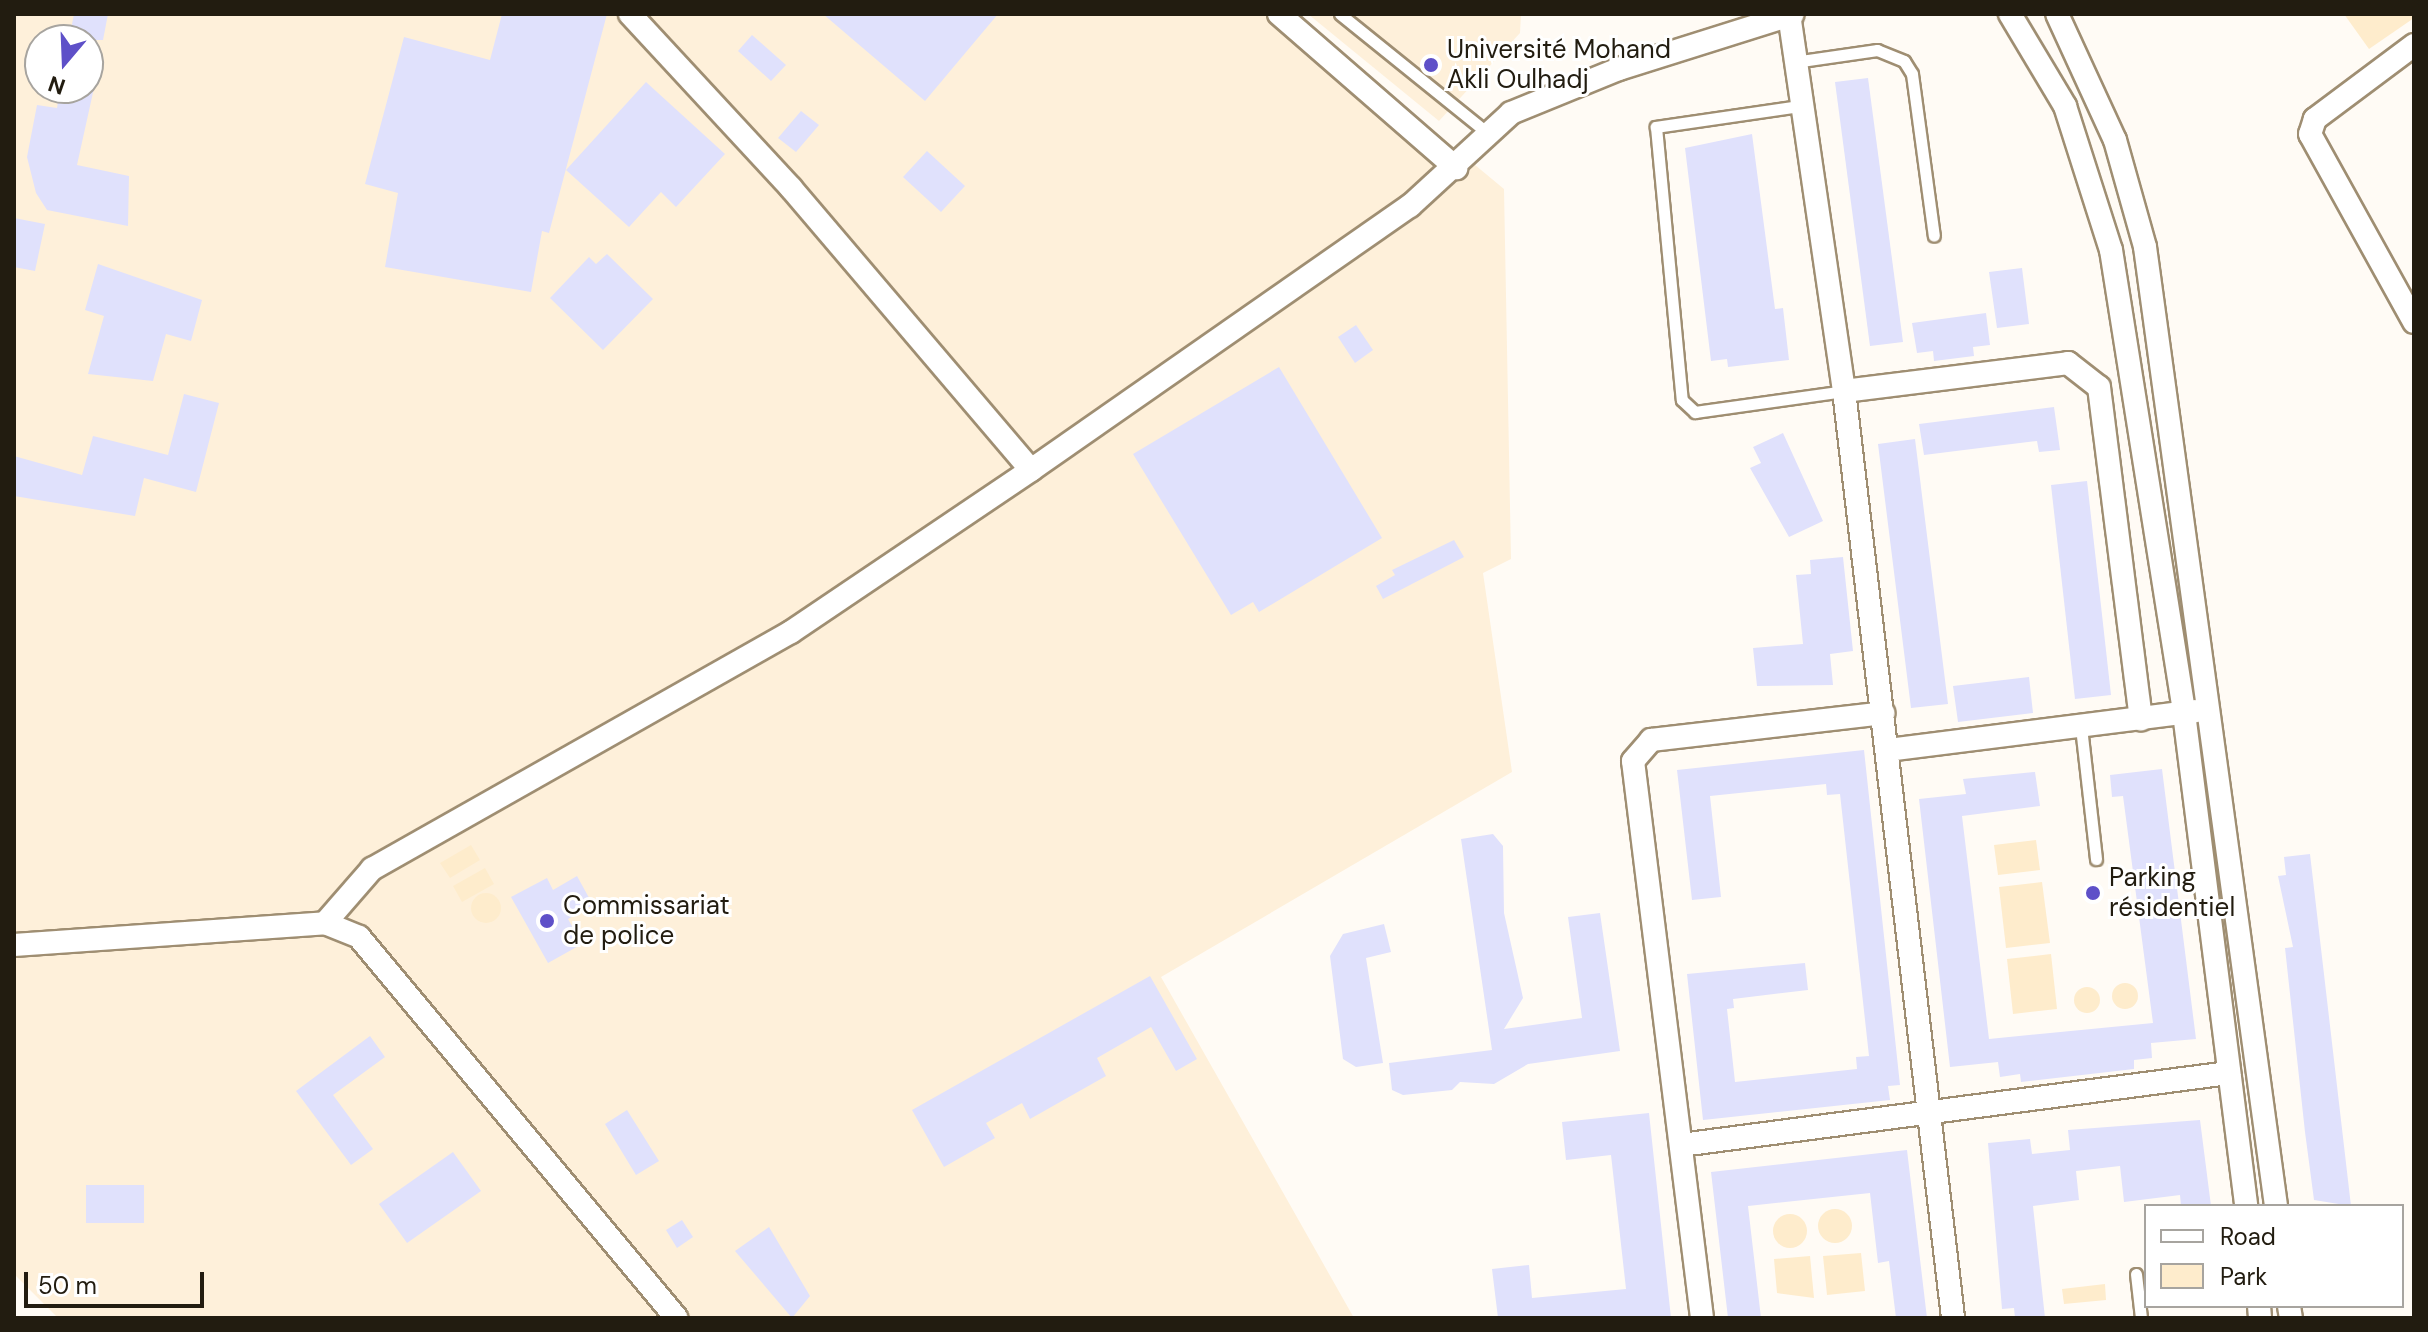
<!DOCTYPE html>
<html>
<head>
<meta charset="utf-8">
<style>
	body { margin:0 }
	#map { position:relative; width:2428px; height:1332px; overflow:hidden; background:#fffbf5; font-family:"DM Sans",sans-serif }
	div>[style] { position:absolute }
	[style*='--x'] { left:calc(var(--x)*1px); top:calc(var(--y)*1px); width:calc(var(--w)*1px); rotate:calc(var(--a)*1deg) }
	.built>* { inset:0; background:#fef0da }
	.green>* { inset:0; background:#feeccc }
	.round { border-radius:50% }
	.building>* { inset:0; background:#e0e1fc }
	.roads { filter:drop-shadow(2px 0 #9f8e72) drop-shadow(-2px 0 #9f8e72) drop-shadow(0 2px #9f8e72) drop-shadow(0 -2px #9f8e72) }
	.service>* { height:11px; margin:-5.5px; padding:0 5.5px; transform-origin:5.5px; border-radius:5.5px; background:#fff }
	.minor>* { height:22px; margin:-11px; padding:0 11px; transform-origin:11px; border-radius:11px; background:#fff }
	.dots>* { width:22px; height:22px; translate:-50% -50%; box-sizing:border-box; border:4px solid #fff; border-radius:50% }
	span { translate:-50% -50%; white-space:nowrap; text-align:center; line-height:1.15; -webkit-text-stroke:6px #fff; paint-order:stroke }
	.poi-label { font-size:26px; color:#221c10 }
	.left { translate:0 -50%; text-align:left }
	.frame { position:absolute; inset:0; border:16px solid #221c10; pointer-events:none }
	.legend { position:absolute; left:2144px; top:1204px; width:260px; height:104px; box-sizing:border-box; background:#fff; border:2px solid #a7a49f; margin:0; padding:10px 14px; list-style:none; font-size:24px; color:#221c10 }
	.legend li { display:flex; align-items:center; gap:16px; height:40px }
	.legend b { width:40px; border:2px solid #a7a49f }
	.north { position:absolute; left:24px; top:24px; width:80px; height:80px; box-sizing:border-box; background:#fff; border:2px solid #a7a49f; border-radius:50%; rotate:199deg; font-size:22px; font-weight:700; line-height:32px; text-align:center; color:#221c10 }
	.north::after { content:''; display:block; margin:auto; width:28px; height:36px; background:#5e50c8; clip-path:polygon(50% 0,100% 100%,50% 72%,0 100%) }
	.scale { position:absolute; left:24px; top:1272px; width:180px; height:36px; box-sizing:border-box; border:4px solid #221c10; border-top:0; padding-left:10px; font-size:24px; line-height:28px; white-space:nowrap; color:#221c10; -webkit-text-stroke:6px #fff; paint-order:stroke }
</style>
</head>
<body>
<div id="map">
	<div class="built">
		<div style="clip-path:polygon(evenodd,14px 14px,1293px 14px,1504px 189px,1511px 559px,1483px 573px,1512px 772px,1161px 977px,1354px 1318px,58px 1318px,14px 1274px,14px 14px,40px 40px,88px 40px,88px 88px,40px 88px,40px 40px)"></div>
		<div style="clip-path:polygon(1308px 14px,1521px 14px,1520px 33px,1439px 121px)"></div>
	</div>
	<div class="green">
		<div style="clip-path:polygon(2344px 14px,2414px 14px,2414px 18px,2369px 49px)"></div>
		<div style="clip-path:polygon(2036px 840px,2040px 870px,1998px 875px,1994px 845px)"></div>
		<div style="clip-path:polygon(471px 845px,480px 860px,450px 878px,440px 863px)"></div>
		<div style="clip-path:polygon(485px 868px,494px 884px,462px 902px,453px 886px)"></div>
		<div style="clip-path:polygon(2042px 882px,2050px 943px,2006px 948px,1999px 887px)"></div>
		<div class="round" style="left:471px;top:893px;width:30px;height:30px"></div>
		<div style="clip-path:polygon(2051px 954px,2057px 1009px,2013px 1014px,2007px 959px)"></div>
		<div class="round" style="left:2112px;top:983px;width:26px;height:26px"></div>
		<div class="round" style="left:2074px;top:987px;width:26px;height:26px"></div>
		<div class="round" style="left:1818px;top:1209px;width:34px;height:34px"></div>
		<div class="round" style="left:1773px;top:1214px;width:34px;height:34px"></div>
		<div style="clip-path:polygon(1861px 1253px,1865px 1291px,1827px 1295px,1823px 1256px)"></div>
		<div style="clip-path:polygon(1810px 1256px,1814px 1298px,1777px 1293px,1774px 1259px)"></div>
		<div style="clip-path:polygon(2105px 1284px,2106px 1300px,2064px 1304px,2062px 1289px)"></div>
	</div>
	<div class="building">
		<div style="clip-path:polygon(74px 14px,108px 14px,103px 40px,69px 40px)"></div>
		<div style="clip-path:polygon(502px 14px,607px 14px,549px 233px,542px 231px,531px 292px,385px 267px,398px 193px,365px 184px,404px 37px,490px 60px)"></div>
		<div style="clip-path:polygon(823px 14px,998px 14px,925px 101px)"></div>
		<div style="clip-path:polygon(752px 35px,786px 65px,771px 81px,738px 51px)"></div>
		<div style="clip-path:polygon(1868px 78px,1903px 342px,1870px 346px,1835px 82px)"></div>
		<div style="clip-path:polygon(646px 82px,725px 154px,676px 207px,661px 192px,629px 227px,566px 170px)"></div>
		<div style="clip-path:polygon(60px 88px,94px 88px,77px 165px,129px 176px,128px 226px,47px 210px,36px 193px,27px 157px,37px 105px,57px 108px)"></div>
		<div style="clip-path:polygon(801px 111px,819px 125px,796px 152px,778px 138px)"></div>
		<div style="clip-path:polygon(1752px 134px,1775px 309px,1783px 308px,1789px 360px,1728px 367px,1727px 359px,1711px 361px,1685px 148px)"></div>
		<div style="clip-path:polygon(927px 151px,965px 186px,941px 212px,903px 177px)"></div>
		<div style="clip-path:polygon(14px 218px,45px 224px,35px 271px,14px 267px)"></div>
		<div style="clip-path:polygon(607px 254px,653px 299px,603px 350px,550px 298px,589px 257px,596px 264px)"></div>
		<div style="clip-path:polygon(98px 264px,202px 300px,191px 341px,166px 334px,153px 381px,88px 374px,104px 316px,85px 310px)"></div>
		<div style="clip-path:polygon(2022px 268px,2029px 324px,1997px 328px,1989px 272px)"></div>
		<div style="clip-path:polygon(1986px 313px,1990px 345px,1973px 347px,1974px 356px,1934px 361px,1933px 351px,1917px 353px,1912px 323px)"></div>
		<div style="clip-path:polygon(1356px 325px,1373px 350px,1355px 363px,1338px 337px)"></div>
		<div style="clip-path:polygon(1279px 367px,1382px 538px,1259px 612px,1253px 602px,1231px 615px,1133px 454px)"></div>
		<div style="clip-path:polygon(184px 394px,219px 403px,196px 492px,144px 478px,135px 516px,14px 496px,14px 456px,82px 475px,93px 436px,168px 455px)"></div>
		<div style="clip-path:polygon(2054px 407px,2060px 450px,2039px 452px,2037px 441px,1924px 455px,1919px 424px)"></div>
		<div style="clip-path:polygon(1783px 433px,1823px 521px,1789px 537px,1750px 468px,1761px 463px,1753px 447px)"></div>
		<div style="clip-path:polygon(1915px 439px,1948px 704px,1911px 708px,1878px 444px)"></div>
		<div style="clip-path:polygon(2087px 481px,2111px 695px,2075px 699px,2051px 485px)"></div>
		<div style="clip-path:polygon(1454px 540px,1464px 557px,1383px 599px,1376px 586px,1395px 575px,1392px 570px)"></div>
		<div style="clip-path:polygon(1843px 557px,1853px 651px,1830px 654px,1833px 685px,1757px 686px,1753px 648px,1803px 644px,1796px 575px,1811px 574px,1810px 560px)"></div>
		<div style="clip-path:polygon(2029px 677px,2033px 713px,1958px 722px,1953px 686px)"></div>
		<div style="clip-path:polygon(1864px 750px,1900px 1085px,1888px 1086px,1890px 1100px,1703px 1120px,1687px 974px,1805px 963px,1808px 990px,1733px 999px,1734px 1008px,1727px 1009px,1735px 1082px,1857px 1069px,1856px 1057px,1869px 1056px,1840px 794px,1827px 795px,1826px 784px,1710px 796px,1721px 897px,1692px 900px,1677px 770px)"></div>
		<div style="clip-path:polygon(2162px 769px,2196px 1039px,2151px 1043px,2152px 1058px,2134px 1060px,2134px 1069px,2021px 1082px,2020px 1074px,2000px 1077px,1998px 1062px,1950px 1067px,1919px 799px,1966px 794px,1963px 779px,2035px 772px,2040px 806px,1962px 816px,1989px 1039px,2153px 1023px,2123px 796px,2112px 797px,2110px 775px)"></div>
		<div style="clip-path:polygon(1493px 834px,1503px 846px,1504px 913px,1523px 998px,1504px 1029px,1582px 1018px,1568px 917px,1600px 913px,1620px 1051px,1528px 1064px,1494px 1084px,1460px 1082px,1452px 1090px,1403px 1095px,1392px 1090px,1389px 1063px,1492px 1050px,1461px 839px)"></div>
		<div style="clip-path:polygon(2310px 854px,2351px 1206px,2314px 1200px,2305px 1132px,2285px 948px,2293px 947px,2278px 876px,2286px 875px,2284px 857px)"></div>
		<div style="clip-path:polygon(577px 876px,593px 905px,568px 919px,582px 944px,548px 963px,511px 897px,547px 878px,553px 890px)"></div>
		<div style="clip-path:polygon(1384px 924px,1391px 952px,1366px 958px,1383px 1063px,1356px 1067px,1343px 1059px,1330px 956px,1343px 934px)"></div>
		<div style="clip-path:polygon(1150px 976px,1197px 1059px,1176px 1071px,1151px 1027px,1097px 1058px,1106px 1076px,1030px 1119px,1022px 1103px,986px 1123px,995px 1138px,944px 1167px,912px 1110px)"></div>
		<div style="clip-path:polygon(370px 1036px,385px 1057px,333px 1095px,373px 1149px,351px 1165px,296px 1091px)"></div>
		<div style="clip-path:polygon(627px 1110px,659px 1161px,636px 1175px,605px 1124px)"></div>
		<div style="clip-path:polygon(1649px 1113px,1671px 1318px,1498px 1318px,1492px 1269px,1529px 1265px,1532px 1298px,1626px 1289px,1611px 1155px,1566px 1160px,1562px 1122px)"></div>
		<div style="clip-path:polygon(2200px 1120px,2211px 1206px,2181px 1206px,2180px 1195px,2124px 1202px,2120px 1166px,2076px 1171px,2079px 1200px,2033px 1206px,2045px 1318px,2015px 1318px,2014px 1308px,2002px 1309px,1988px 1143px,2030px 1139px,2032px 1154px,2070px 1150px,2068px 1130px)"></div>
		<div style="clip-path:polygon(1907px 1150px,1927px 1318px,1896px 1318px,1889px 1261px,1878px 1263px,1870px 1193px,1748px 1206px,1761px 1318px,1728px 1318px,1711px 1172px)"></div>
		<div style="clip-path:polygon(453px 1152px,481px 1191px,407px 1243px,379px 1204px)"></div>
		<div style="clip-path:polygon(86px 1185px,144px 1185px,144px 1223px,86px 1223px)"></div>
		<div style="clip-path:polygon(682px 1220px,693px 1237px,677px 1248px,666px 1230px)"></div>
		<div style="clip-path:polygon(769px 1227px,810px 1296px,792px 1318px,735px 1251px)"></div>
	</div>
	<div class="roads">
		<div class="service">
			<div style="--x:1340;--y:14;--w:188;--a:38.9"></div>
			<div style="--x:1801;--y:61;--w:77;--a:-8.2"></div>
			<div style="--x:1877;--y:50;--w:29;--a:22"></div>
			<div style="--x:1904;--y:61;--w:15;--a:58"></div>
			<div style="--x:1912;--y:74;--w:163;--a:82.3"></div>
			<div style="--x:1806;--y:105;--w:152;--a:171.7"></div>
			<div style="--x:1656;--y:127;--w:274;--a:84.6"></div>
			<div style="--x:1682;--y:400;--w:18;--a:43"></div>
			<div style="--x:1695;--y:412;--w:150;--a:-8"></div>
			<div style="--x:2081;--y:727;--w:133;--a:83.5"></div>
			<div style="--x:2136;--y:1274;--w:44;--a:83.5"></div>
		</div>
		<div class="minor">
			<div style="--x:630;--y:14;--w:237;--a:47.2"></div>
			<div style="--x:791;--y:188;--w:370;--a:49.6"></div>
			<div style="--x:1279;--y:14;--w:235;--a:41"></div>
			<div style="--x:1789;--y:14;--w:381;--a:81.7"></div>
			<div style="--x:1844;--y:391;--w:933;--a:83.29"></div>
			<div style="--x:2010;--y:14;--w:107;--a:59.1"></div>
			<div style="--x:2065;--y:106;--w:151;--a:72.3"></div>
			<div style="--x:2111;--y:250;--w:469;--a:81"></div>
			<div style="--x:2184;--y:713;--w:497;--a:82.8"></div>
			<div style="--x:2057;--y:14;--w:139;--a:65.3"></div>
			<div style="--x:2115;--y:140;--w:111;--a:74.3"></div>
			<div style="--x:2145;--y:247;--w:968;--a:82.22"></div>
			<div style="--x:2414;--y:45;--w:124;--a:143.2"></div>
			<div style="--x:2315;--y:119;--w:16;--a:108"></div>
			<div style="--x:2310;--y:134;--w:215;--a:61"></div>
			<div style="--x:1844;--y:391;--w:226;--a:-7.1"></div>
			<div style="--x:2068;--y:363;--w:39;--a:38"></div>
			<div style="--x:2099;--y:387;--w:335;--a:82.8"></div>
			<div style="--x:1888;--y:750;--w:310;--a:-7.2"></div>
			<div style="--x:325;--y:923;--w:72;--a:-49"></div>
			<div style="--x:372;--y:869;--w:481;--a:-29.5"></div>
			<div style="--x:791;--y:632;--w:290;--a:-34"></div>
			<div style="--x:1031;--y:470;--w:462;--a:-34.9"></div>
			<div style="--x:1410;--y:206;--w:137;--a:-42.6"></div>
			<div style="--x:1511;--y:113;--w:117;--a:-22.2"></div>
			<div style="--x:1619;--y:69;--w:182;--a:-17.5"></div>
			<div style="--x:14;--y:945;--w:312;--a:-4"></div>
			<div style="--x:325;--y:923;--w:37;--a:22"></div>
			<div style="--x:359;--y:937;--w:496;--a:50.2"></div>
			<div style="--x:1681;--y:1145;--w:553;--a:-7.49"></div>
			<div style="--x:2259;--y:1306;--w:12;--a:85"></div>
			<div style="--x:2289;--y:1306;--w:12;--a:81"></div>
			<div style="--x:1702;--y:1318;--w:561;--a:-97.06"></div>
			<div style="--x:1633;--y:761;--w:28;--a:-49"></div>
			<div style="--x:1651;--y:740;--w:234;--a:-6.6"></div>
		</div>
	</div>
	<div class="dots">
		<div style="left:1431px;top:65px;background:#5e50c8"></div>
		<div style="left:2093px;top:893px;background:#5e50c8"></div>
		<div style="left:547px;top:921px;background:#5e50c8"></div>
	</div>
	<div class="poi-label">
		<span class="left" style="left:1447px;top:65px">Université Mohand<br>Akli Oulhadj</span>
		<span class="left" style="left:2109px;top:893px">Parking<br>résidentiel</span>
		<span class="left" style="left:563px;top:921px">Commissariat<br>de police</span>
	</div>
	<div class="frame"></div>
	<ul class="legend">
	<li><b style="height:10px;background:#fff"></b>Road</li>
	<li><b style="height:22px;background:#feeccc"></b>Park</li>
	</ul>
	<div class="north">N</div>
	<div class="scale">50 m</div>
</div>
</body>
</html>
